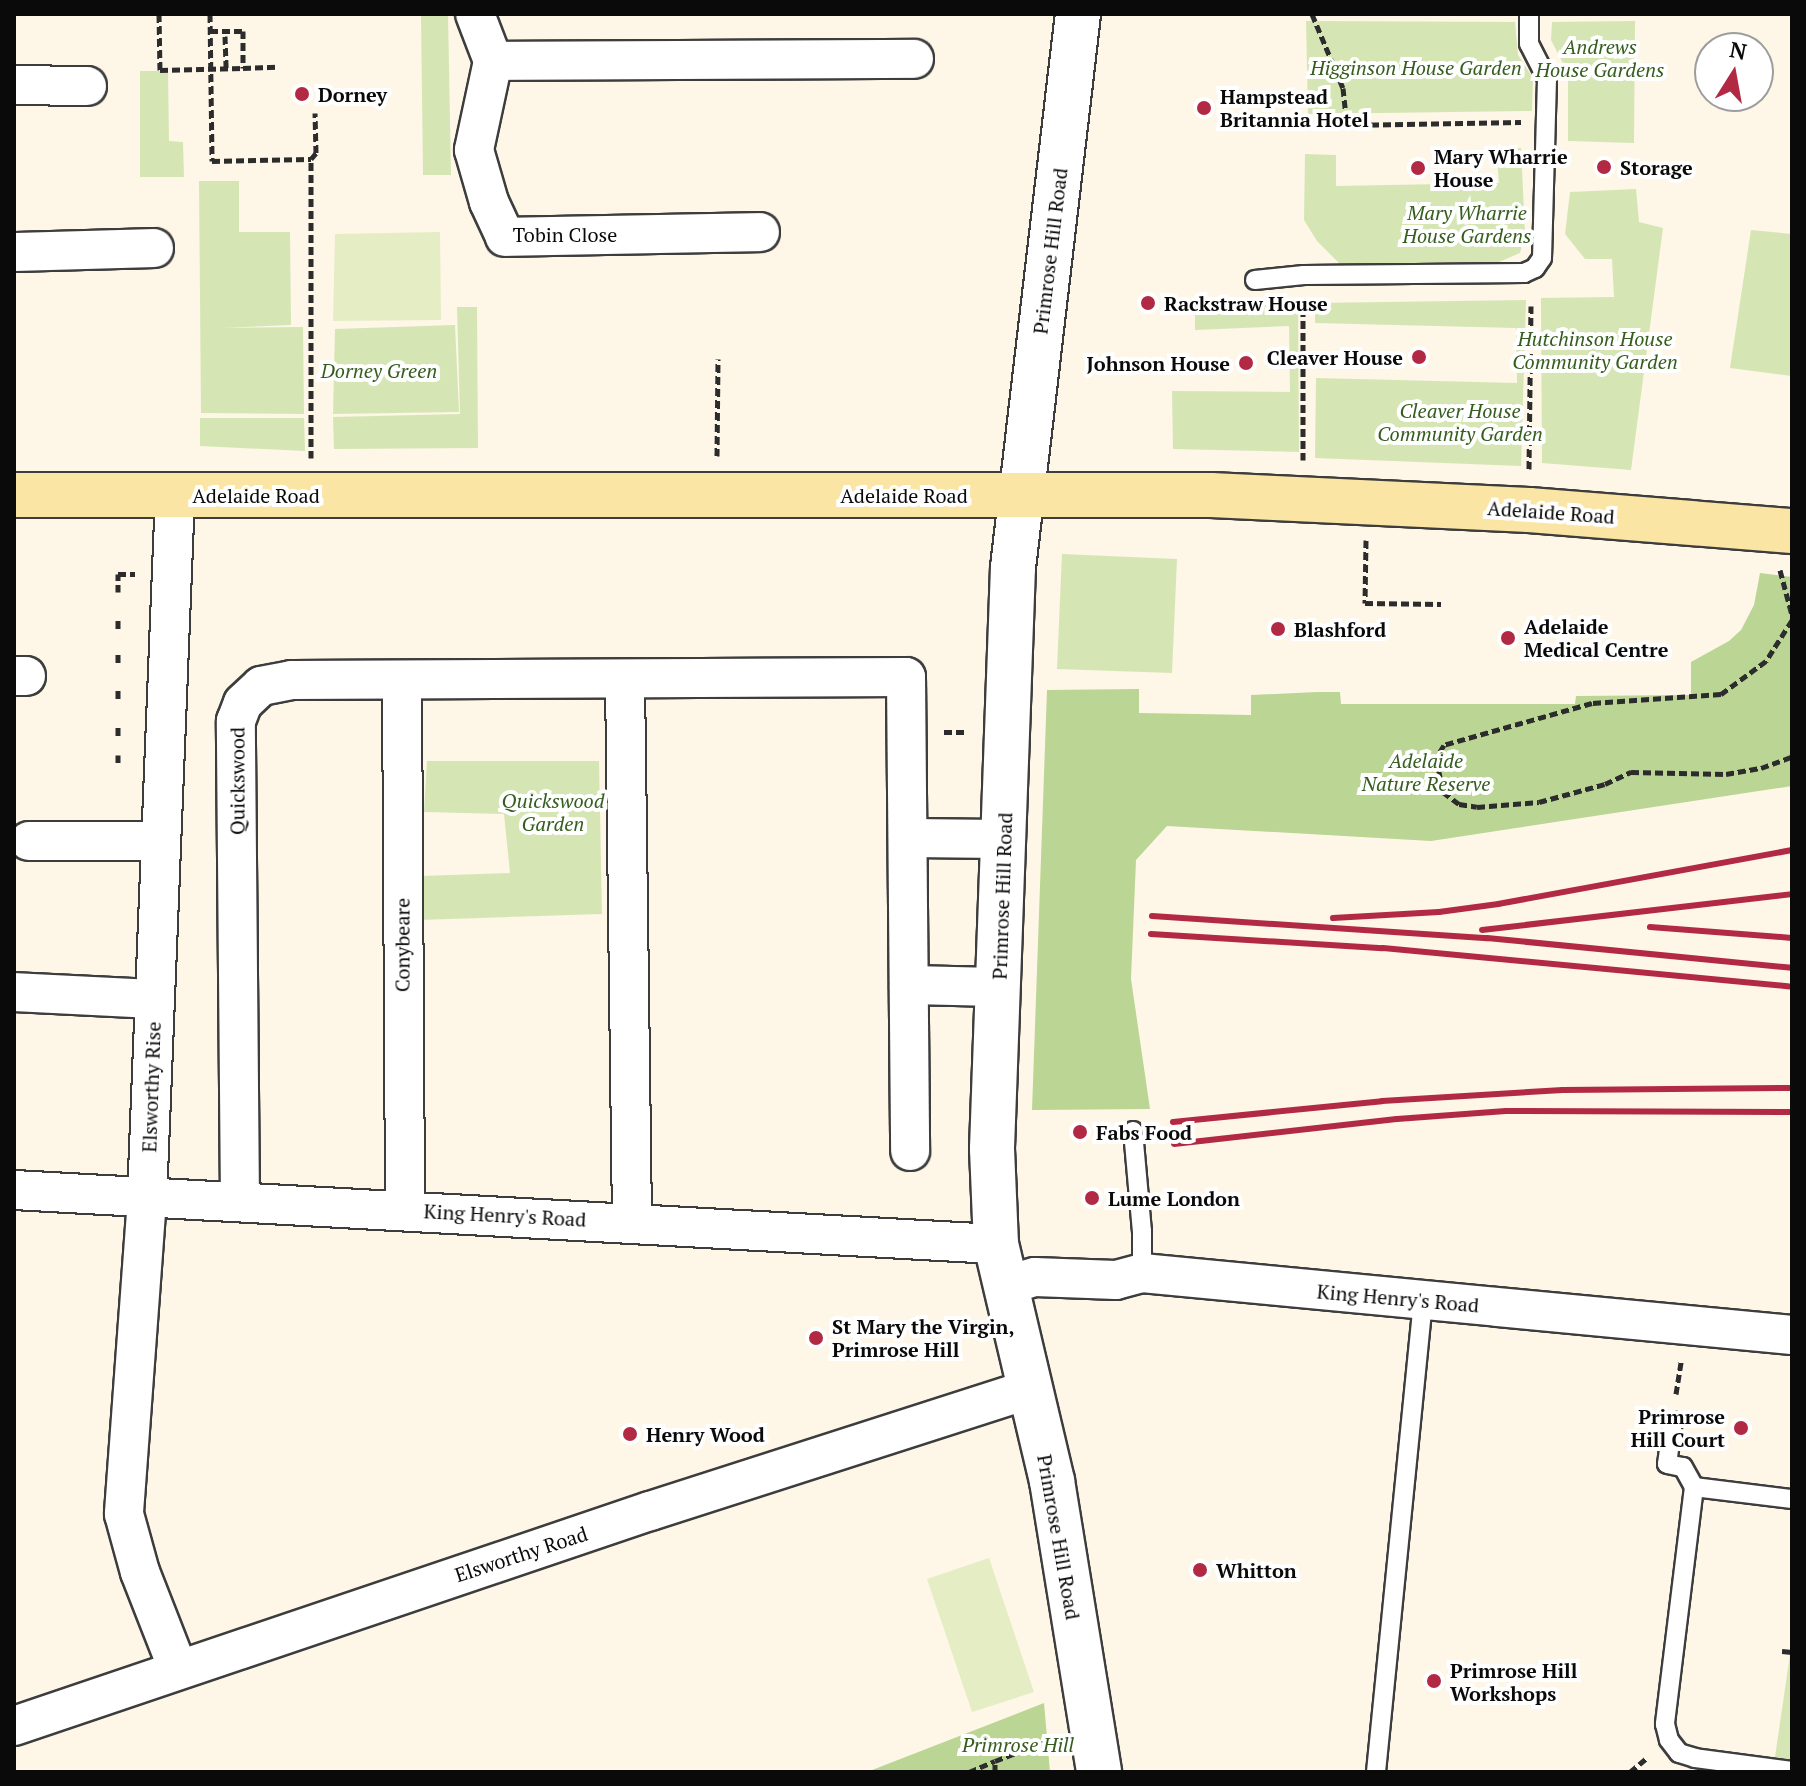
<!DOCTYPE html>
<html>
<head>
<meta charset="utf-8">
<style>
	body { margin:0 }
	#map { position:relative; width:1806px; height:1786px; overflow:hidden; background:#fef6e7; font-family:"PT Serif",serif }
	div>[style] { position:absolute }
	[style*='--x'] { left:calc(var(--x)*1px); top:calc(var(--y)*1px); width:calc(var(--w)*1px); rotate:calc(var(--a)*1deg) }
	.green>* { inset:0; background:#d5e6b4 }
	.forest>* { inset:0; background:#bbd594 }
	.pitch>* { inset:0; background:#e5edc5 }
	.path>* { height:5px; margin-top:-2.5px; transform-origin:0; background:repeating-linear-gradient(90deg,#2c2c2c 0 8px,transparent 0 12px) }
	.roads { filter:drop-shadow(2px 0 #3d3d3d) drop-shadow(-2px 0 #3d3d3d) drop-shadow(0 2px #3d3d3d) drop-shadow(0 -2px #3d3d3d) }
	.service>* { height:18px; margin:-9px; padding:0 9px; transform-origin:9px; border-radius:9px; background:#fff }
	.minor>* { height:38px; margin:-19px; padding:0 19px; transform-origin:19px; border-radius:19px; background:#fff }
	.tertiary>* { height:44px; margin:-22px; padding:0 22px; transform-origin:22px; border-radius:22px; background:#fff }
	.secondary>* { height:44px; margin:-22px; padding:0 22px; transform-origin:22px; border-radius:22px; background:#fbe5a5 }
	.rail>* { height:6px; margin:-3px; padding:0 3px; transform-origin:3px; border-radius:3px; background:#b22944 }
	.dots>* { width:22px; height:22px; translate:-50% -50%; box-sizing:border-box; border:4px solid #fff; border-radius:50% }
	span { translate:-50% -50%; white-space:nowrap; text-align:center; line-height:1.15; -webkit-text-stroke:8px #fff; paint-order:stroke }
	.park-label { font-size:20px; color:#345d1e; font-style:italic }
	.poi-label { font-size:20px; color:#0a0a0a; font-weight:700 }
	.left { translate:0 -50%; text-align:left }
	.right { translate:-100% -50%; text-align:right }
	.street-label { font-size:20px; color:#0a0a0a }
	.frame { position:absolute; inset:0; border:16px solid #0a0a0a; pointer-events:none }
	.north { position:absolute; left:1694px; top:32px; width:80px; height:80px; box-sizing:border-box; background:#fff; border:2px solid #9d9d9d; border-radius:50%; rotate:11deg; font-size:22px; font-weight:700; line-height:32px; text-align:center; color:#0a0a0a }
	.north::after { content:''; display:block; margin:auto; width:28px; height:36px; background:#b22944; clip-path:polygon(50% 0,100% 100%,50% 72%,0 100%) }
</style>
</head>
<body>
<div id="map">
	<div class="green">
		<div style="clip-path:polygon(421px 14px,448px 14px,451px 175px,423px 175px)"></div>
		<div style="clip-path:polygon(1306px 21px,1515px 22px,1518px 55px,1533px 78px,1532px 111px,1308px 114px)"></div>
		<div style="clip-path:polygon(1635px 21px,1634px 143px,1568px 141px,1568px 73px,1551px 40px,1552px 22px)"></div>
		<div style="clip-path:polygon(140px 71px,168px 71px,169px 141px,183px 142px,184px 177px,140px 177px)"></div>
		<div style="clip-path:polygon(1496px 147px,1521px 148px,1525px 233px,1520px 253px,1499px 262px,1340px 264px,1317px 241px,1304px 220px,1305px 154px,1336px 155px,1336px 186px,1499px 183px)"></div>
		<div style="clip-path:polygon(199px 181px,239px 181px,239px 232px,290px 232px,291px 325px,222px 328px,303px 327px,304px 414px,201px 413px)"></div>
		<div style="clip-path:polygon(1636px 189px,1639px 222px,1663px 228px,1631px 470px,1542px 463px,1541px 298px,1614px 297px,1612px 259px,1585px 259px,1565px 234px,1570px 192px)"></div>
		<div style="clip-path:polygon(1751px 230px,1792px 234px,1792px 376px,1730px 368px)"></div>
		<div style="clip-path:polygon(1526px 300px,1521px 466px,1315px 458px,1316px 378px,1517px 383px,1516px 328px,1315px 323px,1315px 303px)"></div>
		<div style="clip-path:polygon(1298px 303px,1299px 452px,1173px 449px,1172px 391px,1290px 392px,1289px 326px,1195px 330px,1195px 304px)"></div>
		<div style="clip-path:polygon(457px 307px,477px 307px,478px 448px,334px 449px,333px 417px,460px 414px)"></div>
		<div style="clip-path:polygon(455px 325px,459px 412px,333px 414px,335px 329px)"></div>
		<div style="clip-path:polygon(200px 418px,304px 418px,305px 451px,200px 446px)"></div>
		<div style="clip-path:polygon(1062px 554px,1177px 559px,1172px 673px,1057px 669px)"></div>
		<div style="clip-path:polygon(427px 761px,599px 761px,602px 914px,418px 920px,421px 876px,510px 873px,504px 814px,424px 812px)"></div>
		<div style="clip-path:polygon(1792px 1641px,1792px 1760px,1775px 1757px)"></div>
	</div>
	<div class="forest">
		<div style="clip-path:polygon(1760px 573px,1792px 577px,1792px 786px,1431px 841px,1167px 826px,1136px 860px,1131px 979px,1150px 1109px,1032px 1110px,1047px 690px,1139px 689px,1139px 713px,1251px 715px,1251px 695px,1317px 692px,1340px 692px,1341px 704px,1575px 704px,1576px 696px,1691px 695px,1691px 662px,1729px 641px,1741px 630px,1754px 605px)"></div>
		<div style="clip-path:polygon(1044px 1703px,1050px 1772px,867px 1772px)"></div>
	</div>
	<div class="pitch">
		<div style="clip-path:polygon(440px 232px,441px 320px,333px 321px,335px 234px)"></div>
		<div style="clip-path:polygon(989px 1558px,1034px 1692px,972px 1712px,927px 1579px)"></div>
	</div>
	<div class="path">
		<div style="--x:159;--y:14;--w:56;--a:89"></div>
		<div style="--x:160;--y:70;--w:83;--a:-1.4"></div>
		<div style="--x:210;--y:14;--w:147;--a:89.2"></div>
		<div style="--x:212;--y:161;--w:99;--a:-1.2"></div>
		<div style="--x:1312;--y:14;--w:80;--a:67.3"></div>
		<div style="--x:1343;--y:88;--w:37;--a:84"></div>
		<div style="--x:1347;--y:125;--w:174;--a:-1"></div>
		<div style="--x:210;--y:31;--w:33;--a:0"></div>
		<div style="--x:243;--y:31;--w:37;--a:90"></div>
		<div style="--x:243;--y:68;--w:35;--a:-2"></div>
		<div style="--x:225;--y:36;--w:32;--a:88"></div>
		<div style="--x:717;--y:456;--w:97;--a:-89.4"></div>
		<div style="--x:311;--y:458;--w:299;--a:-90"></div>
		<div style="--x:311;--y:159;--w:8;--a:-50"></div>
		<div style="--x:316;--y:153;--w:40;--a:-91.4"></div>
		<div style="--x:1303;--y:460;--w:158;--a:-90"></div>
		<div style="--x:1529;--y:469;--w:163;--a:-89.3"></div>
		<div style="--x:1366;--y:540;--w:63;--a:90.9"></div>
		<div style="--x:1365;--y:603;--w:76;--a:0.8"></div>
		<div style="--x:1780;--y:570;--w:47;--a:75.1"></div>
		<div style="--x:118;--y:592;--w:18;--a:-90"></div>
		<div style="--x:118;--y:574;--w:17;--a:0"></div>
		<div style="--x:1792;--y:620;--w:49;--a:122.4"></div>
		<div style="--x:1766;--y:661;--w:56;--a:143.7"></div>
		<div style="--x:1721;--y:694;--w:129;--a:176"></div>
		<div style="--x:1592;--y:703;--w:154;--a:164.2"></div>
		<div style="--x:1444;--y:745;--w:15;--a:122"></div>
		<div style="--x:1436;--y:758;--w:35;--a:78"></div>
		<div style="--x:1443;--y:792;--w:20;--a:37"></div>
		<div style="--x:1459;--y:804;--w:18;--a:9"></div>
		<div style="--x:1477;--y:807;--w:62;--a:-4.6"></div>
		<div style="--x:1539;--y:802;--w:68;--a:-15.3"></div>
		<div style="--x:1605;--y:784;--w:29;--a:-25"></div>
		<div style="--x:1631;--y:772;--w:95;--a:1.2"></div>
		<div style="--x:1726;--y:774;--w:36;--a:-10"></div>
		<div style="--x:1761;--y:768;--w:33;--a:-20"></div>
		<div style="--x:118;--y:629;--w:12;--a:-90"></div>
		<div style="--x:118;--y:654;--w:11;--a:90"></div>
		<div style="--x:118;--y:690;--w:12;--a:90"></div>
		<div style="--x:118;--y:727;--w:12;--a:90"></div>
		<div style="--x:944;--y:732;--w:22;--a:0"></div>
		<div style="--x:118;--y:755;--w:11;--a:90"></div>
		<div style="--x:1676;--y:1394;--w:33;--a:-81"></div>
		<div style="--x:1782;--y:1651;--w:10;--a:6"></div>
		<div style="--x:969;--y:1772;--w:28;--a:-23"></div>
		<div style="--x:995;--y:1772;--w:11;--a:-90"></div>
		<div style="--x:995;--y:1761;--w:64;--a:-21"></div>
		<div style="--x:1630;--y:1772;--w:23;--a:-40"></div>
	</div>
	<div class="roads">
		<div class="service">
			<div style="--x:1255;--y:280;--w:49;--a:-5.8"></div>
			<div style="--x:1304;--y:275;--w:220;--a:-0.5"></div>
			<div style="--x:1524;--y:273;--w:12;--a:-24"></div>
			<div style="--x:1535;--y:268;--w:12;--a:-55"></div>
			<div style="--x:1542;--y:258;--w:179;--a:-88.4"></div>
			<div style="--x:1547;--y:79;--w:39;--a:-117"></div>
			<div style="--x:1529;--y:44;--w:30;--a:-90"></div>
			<div style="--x:1133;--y:1131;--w:100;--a:84.9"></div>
			<div style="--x:1142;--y:1231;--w:42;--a:90"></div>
			<div style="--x:1673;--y:1421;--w:43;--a:97.9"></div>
			<div style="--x:1667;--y:1464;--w:16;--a:11"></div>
			<div style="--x:1683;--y:1467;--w:23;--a:61"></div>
			<div style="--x:1694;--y:1487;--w:99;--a:7"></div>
			<div style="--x:1694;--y:1487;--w:239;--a:97"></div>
			<div style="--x:1665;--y:1724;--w:16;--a:76"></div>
			<div style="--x:1669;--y:1740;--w:16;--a:52"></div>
			<div style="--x:1679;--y:1753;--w:17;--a:17"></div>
			<div style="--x:1695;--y:1758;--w:98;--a:7.6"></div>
			<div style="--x:1376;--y:1772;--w:473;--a:-84.3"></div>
		</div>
		<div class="minor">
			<div style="--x:475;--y:14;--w:50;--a:69"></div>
			<div style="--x:493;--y:61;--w:421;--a:-0.3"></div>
			<div style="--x:493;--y:61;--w:91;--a:102.1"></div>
			<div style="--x:474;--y:150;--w:54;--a:73.9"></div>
			<div style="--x:489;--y:202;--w:38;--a:65"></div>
			<div style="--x:505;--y:237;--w:255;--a:-1.1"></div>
			<div style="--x:14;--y:85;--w:73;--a:0.8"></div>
			<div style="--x:14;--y:252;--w:140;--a:-1.6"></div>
			<div style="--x:175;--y:495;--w:705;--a:92.28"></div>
			<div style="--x:147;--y:1199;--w:316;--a:94.2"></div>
			<div style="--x:124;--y:1514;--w:60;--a:74.6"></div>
			<div style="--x:140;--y:1572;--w:104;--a:68.6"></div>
			<div style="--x:14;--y:676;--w:12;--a:0"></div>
			<div style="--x:625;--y:679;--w:544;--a:89.26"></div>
			<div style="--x:402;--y:682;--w:527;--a:89.67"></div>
			<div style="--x:908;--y:838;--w:96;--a:0.6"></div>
			<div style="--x:29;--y:841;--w:130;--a:0"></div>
			<div style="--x:909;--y:985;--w:89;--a:1.3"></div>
			<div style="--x:14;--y:992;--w:140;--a:2.9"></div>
			<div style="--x:14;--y:1190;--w:983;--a:3.15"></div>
			<div style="--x:240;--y:1202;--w:481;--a:-90.5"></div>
			<div style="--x:236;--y:721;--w:19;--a:-69"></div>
			<div style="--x:243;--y:703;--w:25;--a:-43"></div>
			<div style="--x:261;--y:686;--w:31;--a:-11"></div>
			<div style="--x:291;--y:680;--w:615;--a:-0.28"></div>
			<div style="--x:906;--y:677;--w:474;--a:89.5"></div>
			<div style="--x:1005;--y:1286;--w:31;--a:-17"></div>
			<div style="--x:1035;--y:1277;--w:81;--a:2.1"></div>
			<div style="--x:1116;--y:1280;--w:27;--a:-15"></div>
			<div style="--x:1142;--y:1273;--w:653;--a:5.45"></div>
			<div style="--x:14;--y:1726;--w:671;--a:-18.68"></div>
			<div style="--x:650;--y:1511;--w:400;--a:-17.8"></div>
		</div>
		<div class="tertiary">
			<div style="--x:1078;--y:14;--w:557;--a:96.7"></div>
			<div style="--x:1013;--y:567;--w:582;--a:92.07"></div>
			<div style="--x:992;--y:1149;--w:95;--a:87.6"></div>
			<div style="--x:996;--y:1244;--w:244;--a:76.7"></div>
			<div style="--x:1052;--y:1481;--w:295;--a:80.8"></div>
		</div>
		<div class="secondary">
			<div style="--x:14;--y:495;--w:1197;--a:0"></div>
			<div style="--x:1211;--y:495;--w:318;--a:2.7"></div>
			<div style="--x:1529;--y:510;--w:264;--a:4.6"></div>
		</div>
	</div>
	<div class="rail">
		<div style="--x:1152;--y:916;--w:336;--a:3.8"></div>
		<div style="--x:1487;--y:938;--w:306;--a:5.6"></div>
		<div style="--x:1333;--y:918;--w:106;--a:-3.2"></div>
		<div style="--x:1439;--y:912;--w:60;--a:-7.7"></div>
		<div style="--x:1498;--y:904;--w:299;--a:-10.4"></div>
		<div style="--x:1650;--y:927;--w:142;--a:4.4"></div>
		<div style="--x:1482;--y:930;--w:312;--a:-6.6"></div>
		<div style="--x:1151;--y:934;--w:232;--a:3.5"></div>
		<div style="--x:1383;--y:948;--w:411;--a:5.4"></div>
		<div style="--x:1173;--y:1122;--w:210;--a:-5.7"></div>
		<div style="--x:1382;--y:1101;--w:181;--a:-3.5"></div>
		<div style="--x:1563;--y:1090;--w:229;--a:-0.5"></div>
		<div style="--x:1174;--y:1144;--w:224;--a:-6.4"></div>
		<div style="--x:1397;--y:1119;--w:109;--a:-4.2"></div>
		<div style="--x:1506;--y:1111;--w:286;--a:0.2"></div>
	</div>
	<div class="dots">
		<div style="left:302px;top:94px;background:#b22944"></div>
		<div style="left:1204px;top:108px;background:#b22944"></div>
		<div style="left:1604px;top:167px;background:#b22944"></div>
		<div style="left:1418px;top:168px;background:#b22944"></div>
		<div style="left:1148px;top:303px;background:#b22944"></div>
		<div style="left:1419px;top:357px;background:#b22944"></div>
		<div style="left:1246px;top:363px;background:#b22944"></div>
		<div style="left:1278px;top:629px;background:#b22944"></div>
		<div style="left:1508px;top:638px;background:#b22944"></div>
		<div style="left:1080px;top:1132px;background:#b22944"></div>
		<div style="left:1092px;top:1198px;background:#b22944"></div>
		<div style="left:816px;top:1338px;background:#b22944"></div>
		<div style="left:1741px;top:1428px;background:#b22944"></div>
		<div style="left:630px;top:1434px;background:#b22944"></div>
		<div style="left:1200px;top:1570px;background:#b22944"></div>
		<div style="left:1434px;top:1681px;background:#b22944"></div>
	</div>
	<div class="park-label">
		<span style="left:1600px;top:58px">Andrews<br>House Gardens</span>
		<span style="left:1416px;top:67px">Higginson House Garden</span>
		<span style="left:1467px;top:224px">Mary Wharrie<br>House Gardens</span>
		<span style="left:1595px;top:350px">Hutchinson House<br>Community Garden</span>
		<span style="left:379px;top:370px">Dorney Green</span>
		<span style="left:1460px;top:422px">Cleaver House<br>Community Garden</span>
		<span style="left:1426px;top:772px">Adelaide<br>Nature Reserve</span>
		<span style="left:553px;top:812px">Quickswood<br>Garden</span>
		<span style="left:1018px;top:1744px">Primrose Hill</span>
	</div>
	<div class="poi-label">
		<span class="left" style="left:318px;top:94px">Dorney</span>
		<span class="left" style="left:1220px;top:108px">Hampstead<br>Britannia Hotel</span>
		<span class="left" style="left:1434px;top:168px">Mary Wharrie<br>House</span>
		<span class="left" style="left:1620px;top:167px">Storage</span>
		<span class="left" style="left:1164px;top:303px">Rackstraw House</span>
		<span class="right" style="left:1403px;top:357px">Cleaver House</span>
		<span class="right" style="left:1230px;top:363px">Johnson House</span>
		<span class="left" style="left:1524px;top:638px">Adelaide<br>Medical Centre</span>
		<span class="left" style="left:1294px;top:629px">Blashford</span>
		<span class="left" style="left:1096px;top:1132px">Fabs Food</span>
		<span class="left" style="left:1108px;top:1198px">Lume London</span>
		<span class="left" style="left:832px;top:1338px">St Mary the Virgin,<br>Primrose Hill</span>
		<span class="right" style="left:1725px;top:1428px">Primrose<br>Hill Court</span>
		<span class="left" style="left:646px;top:1434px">Henry Wood</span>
		<span class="left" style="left:1216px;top:1570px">Whitton</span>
		<span class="left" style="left:1450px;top:1682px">Primrose Hill<br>Workshops</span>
	</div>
	<div class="street-label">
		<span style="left:565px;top:234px">Tobin Close</span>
		<span style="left:1050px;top:251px;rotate:-83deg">Primrose Hill Road</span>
		<span style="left:256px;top:495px">Adelaide Road</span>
		<span style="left:904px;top:495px">Adelaide Road</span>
		<span style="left:1551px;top:512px;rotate:4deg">Adelaide Road</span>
		<span style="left:237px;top:781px;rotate:-90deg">Quickswood</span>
		<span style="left:1002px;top:896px;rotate:-88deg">Primrose Hill Road</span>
		<span style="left:402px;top:945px;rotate:-90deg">Conybeare</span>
		<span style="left:151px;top:1087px;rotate:-88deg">Elsworthy Rise</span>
		<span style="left:505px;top:1215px;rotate:3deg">King Henry's Road</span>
		<span style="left:1398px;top:1298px;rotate:5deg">King Henry's Road</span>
		<span style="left:1059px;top:1537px;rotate:80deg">Primrose Hill Road</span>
		<span style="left:521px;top:1554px;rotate:-18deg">Elsworthy Road</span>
	</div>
	<div class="frame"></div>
	<div class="north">N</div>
</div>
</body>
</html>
